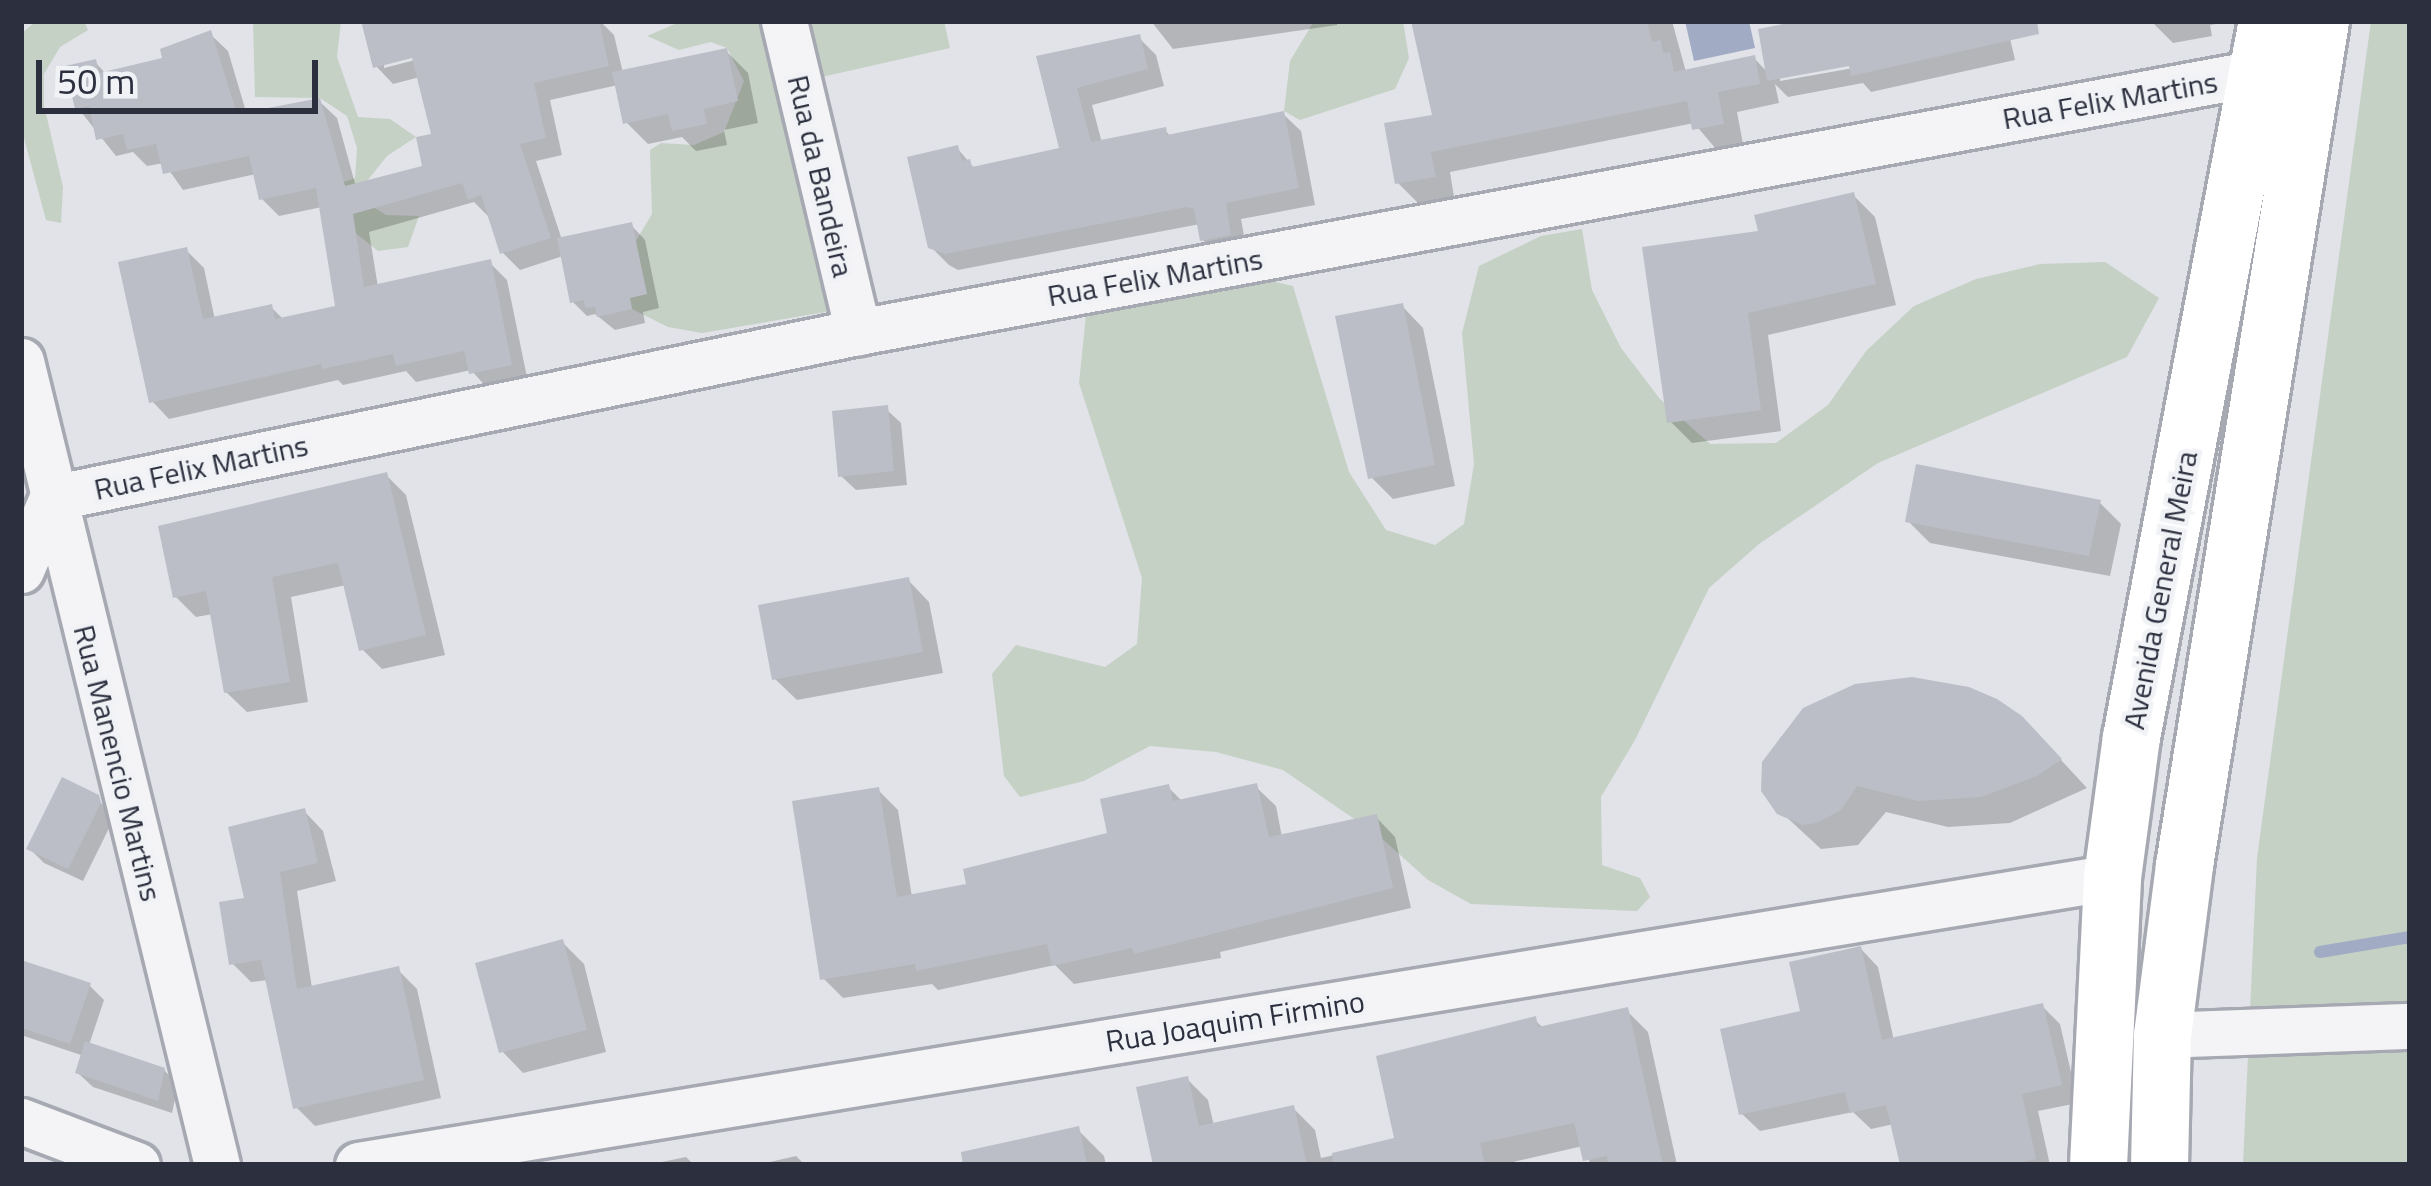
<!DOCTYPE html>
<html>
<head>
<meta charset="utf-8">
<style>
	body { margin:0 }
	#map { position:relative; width:2431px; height:1186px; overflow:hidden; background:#e1e3e8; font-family:"Titillium Web",sans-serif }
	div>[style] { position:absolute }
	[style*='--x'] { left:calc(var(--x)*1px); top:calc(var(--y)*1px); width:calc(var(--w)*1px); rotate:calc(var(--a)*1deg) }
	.green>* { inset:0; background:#c5d1c4 }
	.water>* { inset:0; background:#a1abc4 }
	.shadow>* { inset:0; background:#0003 }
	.stream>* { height:12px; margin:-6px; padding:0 6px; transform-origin:6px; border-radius:6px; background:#a1abc4 }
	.building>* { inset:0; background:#bcbec7 }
	.roads { filter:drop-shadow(3px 0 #a7a9b2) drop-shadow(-3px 0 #a7a9b2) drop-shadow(0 3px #a7a9b2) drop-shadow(0 -3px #a7a9b2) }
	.minor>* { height:45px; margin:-22.5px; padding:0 22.5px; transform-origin:22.5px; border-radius:22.5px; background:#f4f4f7 }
	.major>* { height:57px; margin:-28.5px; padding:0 28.5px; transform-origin:28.5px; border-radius:28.5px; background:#fff }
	span { translate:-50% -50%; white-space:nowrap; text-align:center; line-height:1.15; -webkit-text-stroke:9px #f1f2f6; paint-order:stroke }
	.street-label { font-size:30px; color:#2c2f3e }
	.frame { position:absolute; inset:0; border:24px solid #2c2f3e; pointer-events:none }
	.scale { position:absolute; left:36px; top:60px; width:282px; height:54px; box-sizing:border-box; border:6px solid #2c2f3e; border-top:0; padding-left:15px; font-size:36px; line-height:42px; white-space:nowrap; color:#2c2f3e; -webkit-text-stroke:9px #f1f2f6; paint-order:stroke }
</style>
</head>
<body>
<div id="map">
	<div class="green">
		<div style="clip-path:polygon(36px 21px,84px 21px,88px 30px,60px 47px,44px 74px,44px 105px,63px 187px,61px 223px,46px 220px,21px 127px,21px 34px)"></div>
		<div style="clip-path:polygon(253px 21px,341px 21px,337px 57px,358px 117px,390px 119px,416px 137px,387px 156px,367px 181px,375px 208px,386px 215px,419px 216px,408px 247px,378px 251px,329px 212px,344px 182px,355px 178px,357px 148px,347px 116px,320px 98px,255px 97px)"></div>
		<div style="clip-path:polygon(682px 21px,778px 21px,831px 311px,702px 333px,668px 327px,632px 309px,619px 269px,652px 214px,650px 150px,661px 143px,694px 145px,724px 132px,744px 81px,727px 48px,711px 42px,679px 50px,647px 36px)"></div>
		<div style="clip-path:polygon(800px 21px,944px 21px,950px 48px,813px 79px)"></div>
		<div style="clip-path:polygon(1314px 21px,1403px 21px,1409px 58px,1395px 89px,1300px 120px,1284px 111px,1290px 61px)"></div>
		<div style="clip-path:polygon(2371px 21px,2410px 21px,2410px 1165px,2243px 1165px,2257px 858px)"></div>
		<div style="clip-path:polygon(1582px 229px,1592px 290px,1621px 348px,1660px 399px,1710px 444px,1776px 443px,1828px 405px,1866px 351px,1914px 306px,1976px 279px,2040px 264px,2105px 262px,2159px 298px,2127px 357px,1878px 463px,1759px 544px,1709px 588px,1635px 740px,1601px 797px,1602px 865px,1640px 878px,1650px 897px,1637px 911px,1471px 904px,1428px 880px,1379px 836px,1283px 770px,1216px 752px,1150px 746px,1084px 781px,1020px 797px,1004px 776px,992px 674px,1016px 645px,1105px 667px,1137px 644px,1142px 578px,1079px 383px,1086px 315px,1109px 302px,1244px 275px,1293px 286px,1349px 472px,1386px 530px,1435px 545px,1464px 524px,1474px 464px,1462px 333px,1479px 266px,1541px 236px)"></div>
	</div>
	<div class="water">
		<div style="clip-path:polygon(1685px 21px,1749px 21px,1755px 48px,1694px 61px)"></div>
	</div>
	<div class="shadow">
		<div style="clip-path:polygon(evenodd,371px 21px,600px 21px,614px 35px,623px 73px,726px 51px,748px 73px,758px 123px,724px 130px,727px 145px,696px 151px,682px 137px,648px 144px,626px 122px,618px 85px,550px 100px,562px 155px,536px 161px,562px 240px,631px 225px,645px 240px,659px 308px,643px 312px,645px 323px,615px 330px,595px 314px,587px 316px,573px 302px,563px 256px,520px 270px,503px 253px,488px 216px,474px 202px,369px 232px,378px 287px,490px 263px,507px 280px,528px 382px,489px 390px,471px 370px,416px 382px,406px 371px,343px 385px,338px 380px,169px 419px,152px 401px,186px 250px,204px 268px,215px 320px,271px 307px,284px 320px,338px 308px,322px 207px,279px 216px,261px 198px,256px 174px,183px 190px,164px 163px,147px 166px,133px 152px,116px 156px,78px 108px,95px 62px,107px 75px,166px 60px,210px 34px,228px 51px,247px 115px,319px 101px,337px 118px,356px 187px,426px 168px,435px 136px,420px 77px,393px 84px,376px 66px,371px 21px,426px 51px,427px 57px,384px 68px,384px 62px,426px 51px)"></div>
		<div style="clip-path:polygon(1151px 21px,1337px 21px,1337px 25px,1173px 49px)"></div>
		<div style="clip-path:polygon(evenodd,1413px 21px,1672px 21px,1686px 72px,1754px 58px,1769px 74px,1793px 21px,2006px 21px,2015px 60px,1871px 92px,1863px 83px,1788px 97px,1775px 84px,1779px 103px,1737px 112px,1743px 144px,1716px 149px,1694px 123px,1450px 172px,1454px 197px,1418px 203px,1398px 183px,1436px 117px,1413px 21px,1864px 60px,1865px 66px,1780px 81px,1780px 75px,1864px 60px)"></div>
		<div style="clip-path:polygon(2151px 21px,2233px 21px,2210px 25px,2212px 36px,2173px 43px)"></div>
		<div style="clip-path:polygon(1139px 38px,1156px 55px,1164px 86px,1092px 105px,1102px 143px,1165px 130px,1171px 137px,1283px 114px,1301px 131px,1315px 205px,1241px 219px,1247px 252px,1220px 257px,1203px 240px,1200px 224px,958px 270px,949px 265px,931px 247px,957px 148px,975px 169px,1062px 150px,1039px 59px)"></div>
		<div style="clip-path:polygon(1853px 195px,1875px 217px,1896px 305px,1768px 335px,1781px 431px,1692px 443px,1670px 421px,1761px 233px)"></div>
		<div style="clip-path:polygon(1402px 306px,1423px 328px,1455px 486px,1393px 499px,1371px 477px)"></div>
		<div style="clip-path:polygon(886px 409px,901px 423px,907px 485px,856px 490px,841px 476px)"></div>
		<div style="clip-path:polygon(386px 475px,406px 495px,445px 655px,382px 669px,362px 649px,346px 585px,291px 597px,308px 702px,247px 712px,226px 692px,213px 614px,196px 617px,176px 597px)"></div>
		<div style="clip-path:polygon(2099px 502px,2121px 524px,2110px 576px,1930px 543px,1908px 521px)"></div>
		<div style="clip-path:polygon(908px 580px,929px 602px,943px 673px,797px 700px,775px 679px)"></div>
		<div style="clip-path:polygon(1805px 710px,2049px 747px,2087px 788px,2010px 823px,1948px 827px,1886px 812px,1858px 845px,1821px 849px,1770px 802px,1763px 777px,1780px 738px)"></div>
		<div style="clip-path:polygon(1256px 787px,1276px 806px,1282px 837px,1376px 817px,1395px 837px,1411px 908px,1220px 952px,1221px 958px,1074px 984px,1055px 965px,938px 990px,932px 984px,843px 998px,823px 978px,878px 790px,898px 810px,912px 897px,970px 887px,1110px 835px,1169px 788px,1183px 802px)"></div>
		<div style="clip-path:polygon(97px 798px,114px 818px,83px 881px,44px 863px,30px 849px)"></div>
		<div style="clip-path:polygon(304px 811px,323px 831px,336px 881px,297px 891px,312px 988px,398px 970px,417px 989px,441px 1098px,315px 1126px,296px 1107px,268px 980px,251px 982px,232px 963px,248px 900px)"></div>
		<div style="clip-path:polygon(563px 943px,584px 964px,606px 1052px,523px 1073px,502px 1051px)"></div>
		<div style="clip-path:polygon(1861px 949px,1878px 967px,1894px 1041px,2042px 1006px,2060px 1024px,2078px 1103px,2038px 1111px,2050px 1165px,1903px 1165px,1894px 1124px,1871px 1129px,1853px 1112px,1760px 1131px,1742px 1114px,1803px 1014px)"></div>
		<div style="clip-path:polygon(21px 963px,90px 986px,104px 1000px,89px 1045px,164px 1070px,178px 1085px,172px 1113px,93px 1087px,78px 1073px,84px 1056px,21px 1035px)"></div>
		<div style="clip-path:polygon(1627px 1011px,1648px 1032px,1677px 1165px,1591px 1165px,1583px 1146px,1500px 1165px,1156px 1165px,1187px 1079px,1208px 1100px,1214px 1126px,1294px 1109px,1315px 1130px,1321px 1158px,1397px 1141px,1535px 1020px,1544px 1029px)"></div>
		<div style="clip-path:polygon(1078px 1130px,1104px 1156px,1106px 1165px,968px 1165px)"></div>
		<div style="clip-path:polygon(796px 1156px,805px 1165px,756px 1165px)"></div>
		<div style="clip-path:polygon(686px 1157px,694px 1165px,647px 1165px)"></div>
	</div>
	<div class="stream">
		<div style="--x:2320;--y:952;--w:91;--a:-9.5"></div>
	</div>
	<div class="building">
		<div style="clip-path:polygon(361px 21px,599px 21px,609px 66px,534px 83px,546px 138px,520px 144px,551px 238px,500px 254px,481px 195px,468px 200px,462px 183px,353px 214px,364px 287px,491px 259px,512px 365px,469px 374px,464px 351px,396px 366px,393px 354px,322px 369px,321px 364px,149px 403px,118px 262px,187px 247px,203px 319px,272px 304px,275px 319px,335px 306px,316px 188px,259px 200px,249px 156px,163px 174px,156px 144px,127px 150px,123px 134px,96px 140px,89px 106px,75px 109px,65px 66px,96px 59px,99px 73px,162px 58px,160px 49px,211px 30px,237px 114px,320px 98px,345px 186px,422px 166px,416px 137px,431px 134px,412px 58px,373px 68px)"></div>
		<div style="clip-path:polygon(1411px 21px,1647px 21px,1652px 42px,1661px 40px,1663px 53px,1670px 52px,1674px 72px,1755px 55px,1760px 84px,1718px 92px,1724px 124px,1692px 130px,1687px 101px,1431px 152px,1436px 177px,1395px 184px,1384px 123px,1432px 115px)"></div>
		<div style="clip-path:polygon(1799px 21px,2037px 21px,2039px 34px,1851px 76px,1849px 66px,1767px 81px,1758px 29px)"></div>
		<div style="clip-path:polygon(1140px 34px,1148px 69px,1077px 88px,1091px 142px,1166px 127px,1167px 135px,1284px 111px,1299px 188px,1226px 203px,1231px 235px,1200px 241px,1194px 209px,1187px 207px,945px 254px,928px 248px,907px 157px,958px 145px,962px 161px,970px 159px,972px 167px,1059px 148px,1036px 56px)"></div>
		<div style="clip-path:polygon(727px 48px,738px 101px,704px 109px,707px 124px,672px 131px,668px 114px,623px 124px,612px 72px)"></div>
		<div style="clip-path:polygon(1854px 192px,1876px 284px,1748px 313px,1761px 410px,1667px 423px,1642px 247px,1758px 231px,1754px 215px)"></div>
		<div style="clip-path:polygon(632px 222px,647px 294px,630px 298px,632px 309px,597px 317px,595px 307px,585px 308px,584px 300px,570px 303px,557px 238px)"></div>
		<div style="clip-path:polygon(1403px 303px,1435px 465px,1368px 479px,1335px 316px)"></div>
		<div style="clip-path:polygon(888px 405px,894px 471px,838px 477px,832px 411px)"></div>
		<div style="clip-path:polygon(1916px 464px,2101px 500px,2089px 556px,1905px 522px)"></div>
		<div style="clip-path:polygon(387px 472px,426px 635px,359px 651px,338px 563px,272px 577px,290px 682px,224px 693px,206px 591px,173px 598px,158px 526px)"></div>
		<div style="clip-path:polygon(909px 577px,923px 652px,772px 680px,758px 605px)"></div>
		<div style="clip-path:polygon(1912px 677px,1969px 687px,1997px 699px,2022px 716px,2062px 759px,2037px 776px,1981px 797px,1918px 801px,1857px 786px,1841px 810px,1817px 823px,1803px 825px,1777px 814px,1761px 791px,1762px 762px,1803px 708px,1855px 684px)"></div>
		<div style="clip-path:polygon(62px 777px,99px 795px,101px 803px,68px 869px,26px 849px)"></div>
		<div style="clip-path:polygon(1257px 783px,1269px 837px,1377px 814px,1393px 888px,1134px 954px,1132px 948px,1052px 966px,1047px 944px,916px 971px,915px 964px,820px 980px,792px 801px,879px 787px,897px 897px,966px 884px,963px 869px,1107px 833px,1100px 799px,1169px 784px,1173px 801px)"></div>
		<div style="clip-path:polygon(305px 808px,318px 863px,280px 872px,297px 989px,399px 966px,424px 1080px,293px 1109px,261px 960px,229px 965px,219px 902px,244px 898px,228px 827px)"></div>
		<div style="clip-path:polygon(563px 939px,587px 1030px,499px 1053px,475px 963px)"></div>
		<div style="clip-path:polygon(1861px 946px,1882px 1040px,2043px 1003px,2062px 1085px,2022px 1094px,2036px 1159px,2008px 1165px,1900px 1165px,1886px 1105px,1850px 1113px,1845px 1092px,1739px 1115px,1720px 1029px,1800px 1011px,1789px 962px)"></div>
		<div style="clip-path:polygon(21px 960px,91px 983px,70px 1044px,21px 1028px)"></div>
		<div style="clip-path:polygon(1628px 1007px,1663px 1165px,1608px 1165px,1607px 1156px,1583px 1161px,1574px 1123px,1480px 1143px,1485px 1165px,1333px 1165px,1332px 1153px,1394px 1138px,1376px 1056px,1536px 1016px,1538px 1027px)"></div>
		<div style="clip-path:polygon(85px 1041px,165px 1068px,158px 1101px,75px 1073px)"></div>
		<div style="clip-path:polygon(1188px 1076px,1199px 1126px,1294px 1105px,1307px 1165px,1153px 1165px,1136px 1087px)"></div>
		<div style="clip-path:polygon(1079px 1126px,1087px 1165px,963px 1165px,961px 1152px)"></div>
	</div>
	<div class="roads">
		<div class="minor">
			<div style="--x:784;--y:21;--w:320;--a:76.6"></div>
			<div style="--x:21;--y:361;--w:828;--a:76.3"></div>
			<div style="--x:21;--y:570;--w:78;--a:-66.7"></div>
			<div style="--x:52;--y:498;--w:823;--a:-11.64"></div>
			<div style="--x:858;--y:332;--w:1427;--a:-10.5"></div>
			<div style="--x:2162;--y:1035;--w:248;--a:-2.1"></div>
			<div style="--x:21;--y:1121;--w:124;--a:20.8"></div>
			<div style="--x:358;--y:1165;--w:1777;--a:-9.32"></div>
		</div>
		<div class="major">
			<div style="--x:2098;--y:1165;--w:288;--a:-87.2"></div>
			<div style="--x:2112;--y:877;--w:141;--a:-82.3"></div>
			<div style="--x:2131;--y:737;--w:729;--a:-79.25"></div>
			<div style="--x:2159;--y:1165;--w:130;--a:-88.7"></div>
			<div style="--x:2162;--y:1035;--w:171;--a:-82.6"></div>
			<div style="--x:2184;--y:865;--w:855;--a:-80.85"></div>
		</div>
	</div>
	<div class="street-label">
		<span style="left:2110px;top:100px;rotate:-10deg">Rua Felix Martins</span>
		<span style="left:821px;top:176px;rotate:77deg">Rua da Bandeira</span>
		<span style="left:1155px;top:277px;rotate:-10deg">Rua Felix Martins</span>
		<span style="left:201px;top:467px;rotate:-12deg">Rua Felix Martins</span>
		<span style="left:2160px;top:590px;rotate:-79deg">Avenida General Meira</span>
		<span style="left:118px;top:763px;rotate:76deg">Rua Manencio Martins</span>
		<span style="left:1235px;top:1021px;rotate:-9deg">Rua Joaquim Firmino</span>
	</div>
	<div class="frame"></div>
	<div class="scale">50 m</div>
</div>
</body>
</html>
